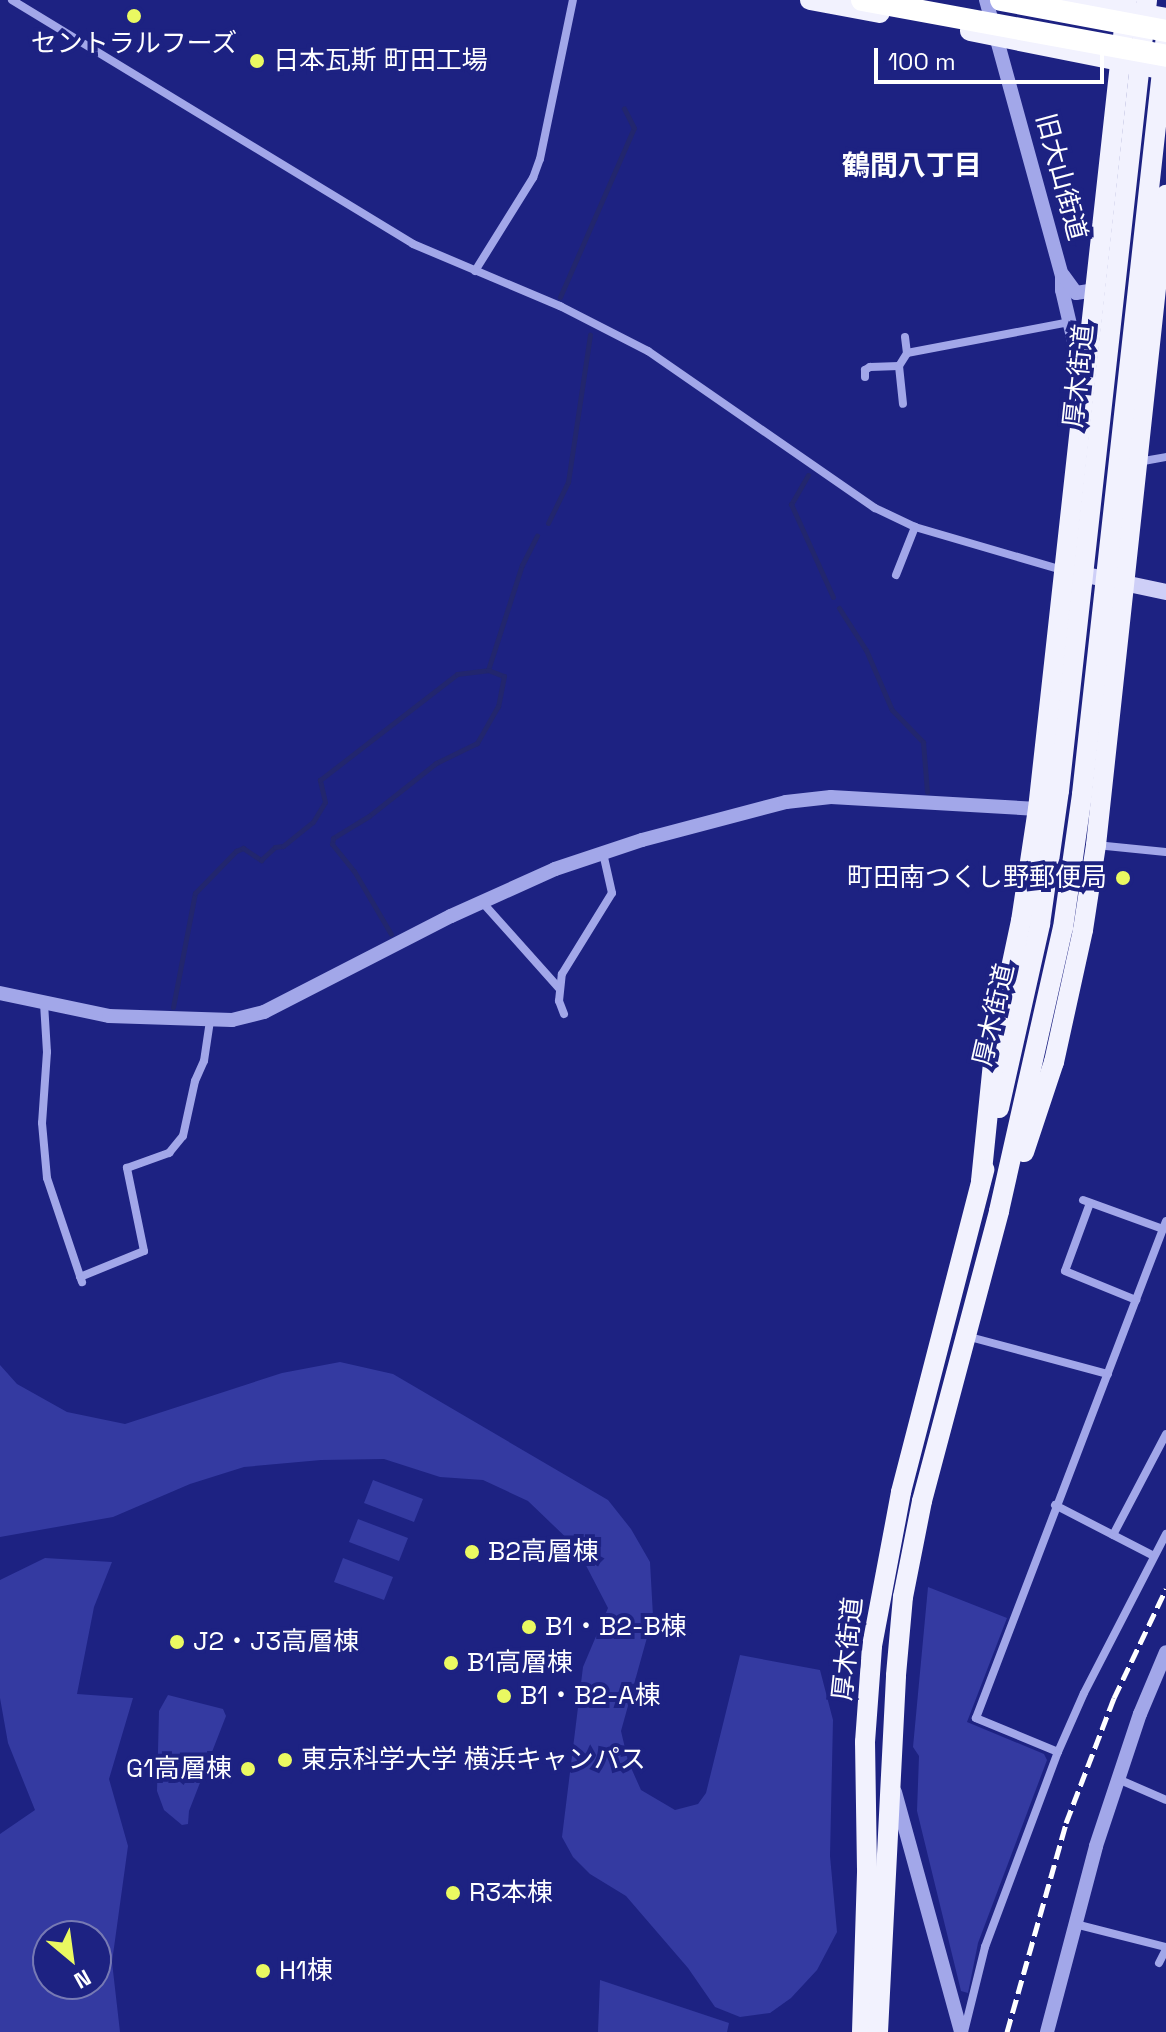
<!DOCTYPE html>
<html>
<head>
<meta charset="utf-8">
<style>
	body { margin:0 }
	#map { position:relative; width:1166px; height:2032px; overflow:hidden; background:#1d2282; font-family:"Space Grotesk","Noto Sans JP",sans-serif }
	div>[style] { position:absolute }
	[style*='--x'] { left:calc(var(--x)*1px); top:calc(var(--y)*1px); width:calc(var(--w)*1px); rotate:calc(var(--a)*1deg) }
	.green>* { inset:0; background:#343aa1 }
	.stream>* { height:5px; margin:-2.5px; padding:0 2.5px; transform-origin:2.5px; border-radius:2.5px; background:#22266e }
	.minor>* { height:8px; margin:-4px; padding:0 4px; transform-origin:4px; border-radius:4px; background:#a2a7e9 }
	.tertiary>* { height:14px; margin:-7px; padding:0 7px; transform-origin:7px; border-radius:7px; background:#a2a7e9 }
	.secondary>* { height:16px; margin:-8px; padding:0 8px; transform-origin:8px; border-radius:8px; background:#cecff7 }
	.trunk>* { height:20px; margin:-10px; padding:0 10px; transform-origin:10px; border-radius:10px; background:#f2f2fe }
	.rail>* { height:5px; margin-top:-2.5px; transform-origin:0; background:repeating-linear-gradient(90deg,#fff 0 14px,transparent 0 20px) }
	.trunk-bridge>* { height:20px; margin:-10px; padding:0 10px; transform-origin:10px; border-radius:10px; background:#f2f2fe }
	.motorway-bridge>* { height:22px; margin:-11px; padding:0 11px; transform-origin:11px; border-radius:11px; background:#fff }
	.dots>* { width:22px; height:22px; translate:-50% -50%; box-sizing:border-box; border:4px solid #1d2282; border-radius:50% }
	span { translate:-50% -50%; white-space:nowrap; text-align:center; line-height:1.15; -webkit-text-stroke:8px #1d2282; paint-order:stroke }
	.poi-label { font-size:26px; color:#fff }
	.left { translate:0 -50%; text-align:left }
	.right { translate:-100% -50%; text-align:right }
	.street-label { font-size:26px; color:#fff }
	.neighbourhood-label { font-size:28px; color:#fff; font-weight:700 }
	.north { position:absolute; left:32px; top:1920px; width:80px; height:80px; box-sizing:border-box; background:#1d2282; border:2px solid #777ab4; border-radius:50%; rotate:151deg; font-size:22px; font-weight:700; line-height:32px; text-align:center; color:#fff }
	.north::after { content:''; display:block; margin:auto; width:28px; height:36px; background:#eaf961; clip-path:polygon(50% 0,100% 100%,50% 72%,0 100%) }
	.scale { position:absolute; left:874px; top:48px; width:230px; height:36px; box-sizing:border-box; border:4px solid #fff; border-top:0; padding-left:10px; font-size:24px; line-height:28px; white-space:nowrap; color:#fff; -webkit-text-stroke:6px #1d2282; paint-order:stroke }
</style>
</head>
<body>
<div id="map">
	<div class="green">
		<div style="clip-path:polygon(340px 1362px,393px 1374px,608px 1500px,631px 1529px,650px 1562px,653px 1616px,621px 1731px,628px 1761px,641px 1790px,675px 1810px,698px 1804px,706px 1793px,740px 1655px,820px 1670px,833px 1720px,830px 1856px,837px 1932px,817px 1970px,791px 1998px,770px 2013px,740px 2017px,715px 2007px,688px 1968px,626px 1896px,590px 1874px,573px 1857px,562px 1837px,583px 1667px,608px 1608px,577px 1548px,528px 1501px,483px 1480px,440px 1477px,384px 1459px,321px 1460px,244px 1467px,190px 1484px,113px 1517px,0 1537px,0 1365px,17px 1384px,67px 1412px,125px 1424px,282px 1373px)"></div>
		<div style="clip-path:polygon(373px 1480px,423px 1499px,414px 1522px,364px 1503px)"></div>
		<div style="clip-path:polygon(358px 1519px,408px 1538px,399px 1561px,349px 1542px)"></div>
		<div style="clip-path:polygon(evenodd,45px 1558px,112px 1562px,94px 1607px,77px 1694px,133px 1698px,109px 1779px,128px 1846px,112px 1962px,120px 2032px,0 2032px,0 1834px,35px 1810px,8px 1743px,0 1698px,0 1580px,45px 1558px,48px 1936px,96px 1936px,96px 1984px,48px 1984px,48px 1936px)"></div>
		<div style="clip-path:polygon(343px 1558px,393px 1577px,384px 1600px,334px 1582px)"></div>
		<div style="clip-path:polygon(928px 1587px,1007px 1618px,967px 1722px,1044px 1754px,1047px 1760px,978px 1943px,968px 1993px,961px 1991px,917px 1811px,919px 1756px,913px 1747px)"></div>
		<div style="clip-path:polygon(168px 1695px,223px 1709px,226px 1716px,189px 1811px,188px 1824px,182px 1825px,164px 1810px,157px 1791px,159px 1711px)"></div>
		<div style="clip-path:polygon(600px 1980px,729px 2023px,727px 2032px,598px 2032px)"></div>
	</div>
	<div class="stream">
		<div style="--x:560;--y:297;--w:184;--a:-66.4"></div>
		<div style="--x:634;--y:128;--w:22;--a:-117"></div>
		<div style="--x:808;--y:475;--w:34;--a:120"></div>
		<div style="--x:791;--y:504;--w:102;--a:65.7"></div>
		<div style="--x:548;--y:523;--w:46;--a:-64"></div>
		<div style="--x:568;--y:482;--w:149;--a:-81.5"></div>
		<div style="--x:839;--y:608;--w:50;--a:57.3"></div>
		<div style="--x:866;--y:650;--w:65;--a:66.6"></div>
		<div style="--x:892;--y:710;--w:45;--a:45.9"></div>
		<div style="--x:923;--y:742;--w:50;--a:85.4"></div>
		<div style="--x:488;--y:670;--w:110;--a:-72.1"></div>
		<div style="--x:522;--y:565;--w:33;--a:-63"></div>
		<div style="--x:173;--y:1007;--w:116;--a:-79.1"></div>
		<div style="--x:195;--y:893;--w:59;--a:-45.7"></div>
		<div style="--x:236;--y:851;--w:8;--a:-23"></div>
		<div style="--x:243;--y:848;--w:22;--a:34"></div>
		<div style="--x:261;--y:860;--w:19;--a:-43"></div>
		<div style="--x:275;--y:847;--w:8;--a:-7"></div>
		<div style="--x:283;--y:846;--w:38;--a:-39"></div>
		<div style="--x:313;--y:822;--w:23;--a:-59"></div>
		<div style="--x:325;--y:802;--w:23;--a:-103"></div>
		<div style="--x:320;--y:780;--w:173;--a:-37.7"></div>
		<div style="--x:457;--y:674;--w:31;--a:-7"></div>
		<div style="--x:488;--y:670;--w:17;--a:21"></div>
		<div style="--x:504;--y:676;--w:31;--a:101"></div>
		<div style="--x:498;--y:706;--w:43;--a:119.6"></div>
		<div style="--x:477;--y:743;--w:46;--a:154"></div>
		<div style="--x:436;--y:763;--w:85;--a:141.7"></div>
		<div style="--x:369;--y:816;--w:42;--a:148.6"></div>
		<div style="--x:333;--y:838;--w:6;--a:99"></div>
		<div style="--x:332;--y:844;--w:35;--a:51"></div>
		<div style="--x:354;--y:871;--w:73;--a:59.6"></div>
	</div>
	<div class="minor">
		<div style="--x:12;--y:0;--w:469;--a:31.3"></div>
		<div style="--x:413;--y:244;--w:160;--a:22.9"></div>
		<div style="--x:560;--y:306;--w:99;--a:27.1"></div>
		<div style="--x:648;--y:351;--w:276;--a:34.7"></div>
		<div style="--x:875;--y:508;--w:44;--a:25.4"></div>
		<div style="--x:915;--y:527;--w:153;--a:16.3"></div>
		<div style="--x:475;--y:271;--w:110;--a:-58.1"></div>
		<div style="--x:533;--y:178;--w:20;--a:-70"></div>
		<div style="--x:540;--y:159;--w:162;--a:-78.3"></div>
		<div style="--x:905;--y:337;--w:16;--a:83"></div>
		<div style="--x:899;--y:366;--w:38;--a:84"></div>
		<div style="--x:865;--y:377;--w:7;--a:-90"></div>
		<div style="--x:865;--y:370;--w:6;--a:-31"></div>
		<div style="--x:870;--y:367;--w:29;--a:-2"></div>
		<div style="--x:899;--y:366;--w:15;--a:-58"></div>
		<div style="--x:907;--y:353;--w:165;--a:-10.8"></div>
		<div style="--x:1138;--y:462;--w:28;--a:-10"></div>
		<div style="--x:896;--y:575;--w:52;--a:-68.4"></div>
		<div style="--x:1096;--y:845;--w:70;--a:5.7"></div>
		<div style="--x:482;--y:902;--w:115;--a:48.2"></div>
		<div style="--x:44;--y:1003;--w:49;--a:86.5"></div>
		<div style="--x:47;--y:1052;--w:71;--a:94"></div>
		<div style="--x:42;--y:1123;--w:55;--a:84.8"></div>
		<div style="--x:47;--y:1178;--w:110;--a:71.4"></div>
		<div style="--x:564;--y:1014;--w:14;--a:-111"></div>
		<div style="--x:559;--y:1001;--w:27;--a:-84"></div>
		<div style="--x:562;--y:974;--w:95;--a:-58.3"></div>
		<div style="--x:612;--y:893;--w:41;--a:-102.7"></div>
		<div style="--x:1083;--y:1200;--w:85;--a:19.9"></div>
		<div style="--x:1090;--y:1203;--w:72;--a:110.2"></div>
		<div style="--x:1065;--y:1271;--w:77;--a:22.2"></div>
		<div style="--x:80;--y:1277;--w:69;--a:-22.1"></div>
		<div style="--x:144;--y:1251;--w:85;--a:-101.6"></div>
		<div style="--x:127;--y:1168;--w:45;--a:-19.7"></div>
		<div style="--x:169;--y:1153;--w:22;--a:-51"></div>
		<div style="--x:183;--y:1136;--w:56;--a:-77.7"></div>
		<div style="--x:195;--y:1081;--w:22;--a:-66"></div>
		<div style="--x:204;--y:1061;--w:40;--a:-81.5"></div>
		<div style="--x:966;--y:1336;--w:147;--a:15"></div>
		<div style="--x:1055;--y:1505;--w:111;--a:27.3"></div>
		<div style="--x:1113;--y:1535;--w:114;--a:-62.3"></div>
		<div style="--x:1058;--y:1752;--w:89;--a:-157.5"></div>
		<div style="--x:976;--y:1718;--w:532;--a:-69.08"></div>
		<div style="--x:1118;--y:1779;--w:52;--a:23.6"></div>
		<div style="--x:1075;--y:1924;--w:94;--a:14.2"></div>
		<div style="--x:1159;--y:1963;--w:16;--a:-63"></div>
		<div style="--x:964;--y:2032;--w:88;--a:-76.1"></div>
		<div style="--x:985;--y:1947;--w:208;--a:-69.5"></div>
		<div style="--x:1058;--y:1752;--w:64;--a:-66.2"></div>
		<div style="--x:1084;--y:1693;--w:179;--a:-62.7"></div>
	</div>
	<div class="tertiary">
		<div style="--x:986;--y:0;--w:285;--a:74.6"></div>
		<div style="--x:1062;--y:275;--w:15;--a:90"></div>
		<div style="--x:1062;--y:290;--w:62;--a:76.9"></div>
		<div style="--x:1076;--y:350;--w:20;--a:63"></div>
		<div style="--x:1063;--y:275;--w:22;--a:54"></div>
		<div style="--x:1076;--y:293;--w:20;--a:-9"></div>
		<div style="--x:0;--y:993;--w:111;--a:11.9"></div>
		<div style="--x:109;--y:1016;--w:123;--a:1.9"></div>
		<div style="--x:232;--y:1020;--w:33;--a:-14"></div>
		<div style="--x:264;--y:1012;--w:210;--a:-27.2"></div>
		<div style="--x:451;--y:916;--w:114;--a:-24.3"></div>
		<div style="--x:555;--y:869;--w:92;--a:-18.4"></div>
		<div style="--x:642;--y:840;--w:149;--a:-14.8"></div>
		<div style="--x:786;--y:802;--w:45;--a:-6.3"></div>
		<div style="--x:831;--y:797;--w:207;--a:3.3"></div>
		<div style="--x:895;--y:1792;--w:249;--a:74.6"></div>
		<div style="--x:1047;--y:2032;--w:192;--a:-75.2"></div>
		<div style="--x:1096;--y:1846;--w:139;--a:-71.6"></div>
		<div style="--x:1140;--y:1714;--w:67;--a:-67.2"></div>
	</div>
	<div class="secondary">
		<div style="--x:1072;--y:572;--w:96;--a:12"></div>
	</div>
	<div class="trunk">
		<div style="--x:810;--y:0;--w:71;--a:10.5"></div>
		<div style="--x:1065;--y:0;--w:103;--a:10.1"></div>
		<div style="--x:970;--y:31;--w:200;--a:11.3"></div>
		<div style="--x:999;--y:1108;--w:189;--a:-77.4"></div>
		<div style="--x:1024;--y:1152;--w:95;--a:-71.6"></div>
		<div style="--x:1054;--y:1062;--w:135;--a:-77.6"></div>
		<div style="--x:1083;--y:930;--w:86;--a:-81.3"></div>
		<div style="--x:1096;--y:845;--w:654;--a:-83.85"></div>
		<div style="--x:981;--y:1181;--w:139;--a:-84.2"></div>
		<div style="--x:995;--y:1043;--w:125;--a:-78"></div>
		<div style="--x:1021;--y:921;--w:113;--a:-81.4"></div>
		<div style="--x:1038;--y:809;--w:814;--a:-83.72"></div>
		<div style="--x:862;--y:2032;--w:163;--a:-88.2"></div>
		<div style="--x:867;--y:1869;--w:127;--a:-90.9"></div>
		<div style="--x:865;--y:1742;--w:96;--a:-85.8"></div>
		<div style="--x:872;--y:1646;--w:157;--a:-79.3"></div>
		<div style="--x:901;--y:1492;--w:333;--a:-75.5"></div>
		<div style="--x:878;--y:2032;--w:357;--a:-87.1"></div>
		<div style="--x:896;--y:1675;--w:78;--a:-84.9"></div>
		<div style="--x:903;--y:1597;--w:98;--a:-78.8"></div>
		<div style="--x:922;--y:1501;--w:300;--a:-75.1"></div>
		<div style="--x:999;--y:1211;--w:290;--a:-77.3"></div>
	</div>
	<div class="rail">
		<div style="--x:1007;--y:2032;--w:217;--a:-74.2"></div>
		<div style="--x:1066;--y:1823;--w:134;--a:-69"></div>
		<div style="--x:1114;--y:1698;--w:121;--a:-64.5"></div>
	</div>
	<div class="trunk-bridge">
		<div style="--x:1040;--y:924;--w:134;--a:-81.9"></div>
		<div style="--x:1059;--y:791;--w:796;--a:-83.65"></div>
		<div style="--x:1063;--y:928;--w:135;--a:-81.9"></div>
		<div style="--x:1082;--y:794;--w:764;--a:-83.68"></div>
	</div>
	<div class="motorway-bridge">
		<div style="--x:862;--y:0;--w:309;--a:10.4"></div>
		<div style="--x:1001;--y:0;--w:168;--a:10.6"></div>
	</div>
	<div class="dots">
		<div style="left:134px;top:16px;background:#eaf961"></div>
		<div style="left:257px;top:61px;background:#eaf961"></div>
		<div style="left:1123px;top:878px;background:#eaf961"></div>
		<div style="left:472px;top:1552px;background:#eaf961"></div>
		<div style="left:529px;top:1627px;background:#eaf961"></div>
		<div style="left:177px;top:1642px;background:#eaf961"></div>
		<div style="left:451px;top:1663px;background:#eaf961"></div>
		<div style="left:504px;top:1696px;background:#eaf961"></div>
		<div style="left:285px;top:1760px;background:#eaf961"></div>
		<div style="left:248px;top:1769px;background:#eaf961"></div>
		<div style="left:453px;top:1893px;background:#eaf961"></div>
		<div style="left:263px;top:1971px;background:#eaf961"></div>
	</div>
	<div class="poi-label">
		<span style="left:134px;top:44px">セントラルフーズ</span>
		<span class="left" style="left:273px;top:61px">日本瓦斯 町田工場</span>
		<span class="right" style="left:1107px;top:878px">町田南つくし野郵便局</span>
		<span class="left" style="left:488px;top:1552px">B2高層棟</span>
		<span class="left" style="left:545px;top:1627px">B1・B2-B棟</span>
		<span class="left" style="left:193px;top:1642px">J2・J3高層棟</span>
		<span class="left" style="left:467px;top:1663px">B1高層棟</span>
		<span class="left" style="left:520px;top:1696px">B1・B2-A棟</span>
		<span class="left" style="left:301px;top:1760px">東京科学大学 横浜キャンパス</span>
		<span class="right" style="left:232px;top:1769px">G1高層棟</span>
		<span class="left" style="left:469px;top:1893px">R3本棟</span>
		<span class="left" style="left:279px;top:1971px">H1棟</span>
	</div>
	<div class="street-label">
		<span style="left:1061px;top:177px;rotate:75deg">旧大山街道</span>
		<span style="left:1079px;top:376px;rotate:-84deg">厚木街道</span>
		<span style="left:994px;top:1015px;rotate:-77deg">厚木街道</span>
		<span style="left:848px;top:1649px;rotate:-84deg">厚木街道</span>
	</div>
	<div class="neighbourhood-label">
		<span style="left:912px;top:165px">鶴間八丁目</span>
	</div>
	<div class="north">N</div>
	<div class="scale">100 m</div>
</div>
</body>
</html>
